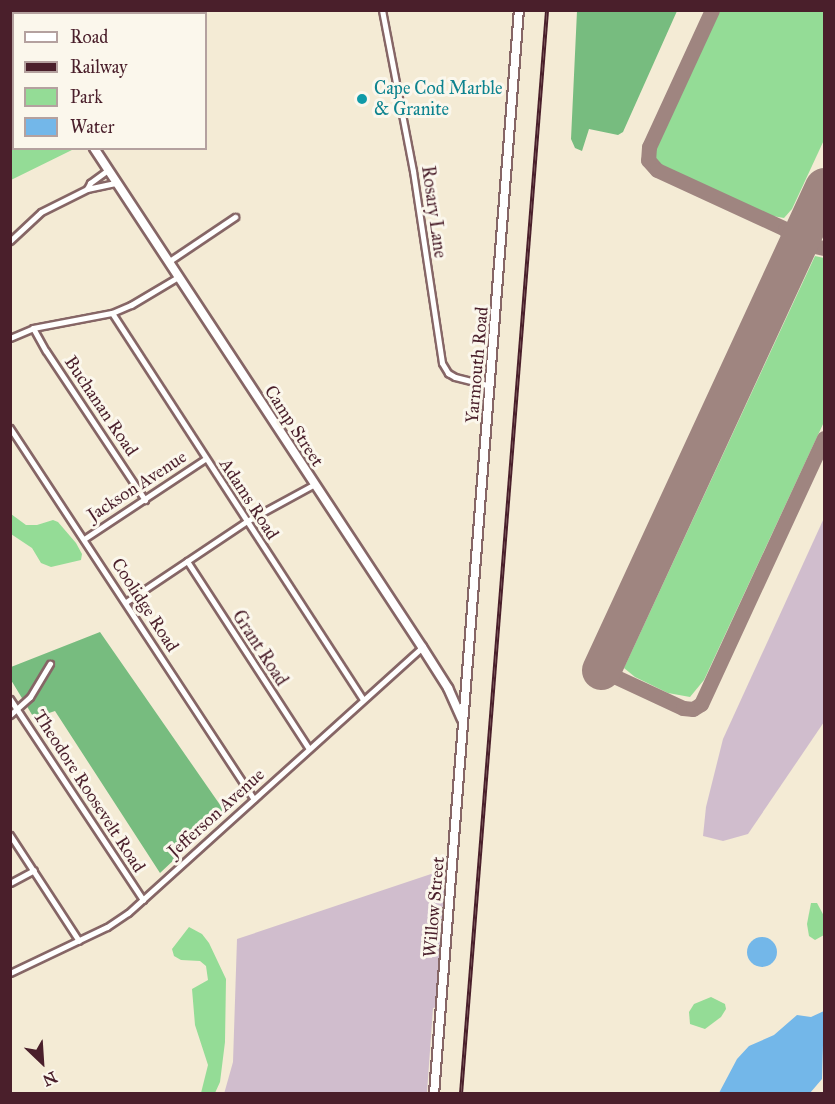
<!DOCTYPE html>
<html>
<head>
<meta charset="utf-8">
<style>
	body { margin:0 }
	#map { position:relative; width:835px; height:1104px; overflow:hidden; background:#f4ebd5; font-family:"IM FELL Great Primer",serif }
	div>[style] { position:absolute }
	[style*='--x'] { left:calc(var(--x)*1px); top:calc(var(--y)*1px); width:calc(var(--w)*1px); rotate:calc(var(--a)*1deg) }
	.industrial>* { inset:0; background:#d0bdcd }
	.green>* { inset:0; background:#94dc96 }
	.forest>* { inset:0; background:#77bc7f }
	.water>* { inset:0; background:#73b7e9 }
	.round { border-radius:50% }
	.taxiway>* { height:15px; margin:-7.5px; padding:0 7.5px; transform-origin:7.5px; border-radius:7.5px; background:#9f8580 }
	.runway>* { height:39px; margin:-19.5px; padding:0 19.5px; transform-origin:19.5px; border-radius:19.5px; background:#9f8580 }
	.roads { filter:drop-shadow(2px 0 #866666) drop-shadow(-2px 0 #866666) drop-shadow(0 2px #866666) drop-shadow(0 -2px #866666) }
	.minor>* { height:5px; margin:-2.5px; padding:0 2.5px; transform-origin:2.5px; border-radius:2.5px; background:#fff }
	.secondary>* { height:8px; margin:-4px; padding:0 4px; transform-origin:4px; border-radius:4px; background:#fff }
	.rail>* { height:4px; margin-top:-2px; transform-origin:0; background:repeating-linear-gradient(90deg,#fbf7ec 0 4.5px,#4a1f2b 0 9px); box-sizing:border-box; border-block:2px solid #4a1f2b }
	.dots>* { width:16px; height:16px; translate:-50% -50%; box-sizing:border-box; border:3px solid #fbf7ec; border-radius:50% }
	span { translate:-50% -50%; white-space:nowrap; text-align:center; line-height:1.15; -webkit-text-stroke:6px #fbf7ec; paint-order:stroke }
	.culture-label { font-size:18px; color:#0d838f }
	.left { translate:0 -50%; text-align:left }
	.street-label { font-size:18px; color:#4a1f2b }
	.frame { position:absolute; inset:0; border:12px solid #4a1f2b; pointer-events:none }
	.legend { position:absolute; left:12px; top:12px; width:195px; height:138px; box-sizing:border-box; background:#fbf7ec; border:2px solid #b4a19f; margin:0; padding:8px 10px; list-style:none; font-size:18px; color:#4a1f2b }
	.legend li { display:flex; align-items:center; gap:12px; height:30px }
	.legend b { width:30px; border:2px solid #b4a19f }
	.north { position:absolute; left:12px; top:1032px; width:60px; height:60px; -webkit-text-stroke:4px #fbf7ec; paint-order:stroke; rotate:155deg; font-size:16px; font-weight:700; line-height:24px; text-align:center; color:#4a1f2b }
	.north::after { content:''; display:block; margin:auto; width:21px; height:27px; background:#4a1f2b; clip-path:polygon(50% 0,100% 100%,50% 72%,0 100%) }
</style>
</head>
<body>
<div id="map">
	<div class="industrial">
		<div style="clip-path:polygon(824px 518px,824px 722px,748px 834px,723px 841px,703px 836px,706px 807px,723px 739px)"></div>
		<div style="clip-path:polygon(446px 869px,438px 1007px,433px 1008px,427px 1093px,224px 1094px,233px 1062px,237px 939px)"></div>
	</div>
	<div class="green">
		<div style="clip-path:polygon(717px 11px,824px 11px,824px 140px,792px 209px,784px 218px,767px 215px,659px 166px,653px 158px,656px 144px)"></div>
		<div style="clip-path:polygon(11px 36px,14px 41px,14px 148px,74px 149px,11px 180px)"></div>
		<div style="clip-path:polygon(815px 256px,824px 258px,824px 422px,704px 680px,690px 697px,668px 693px,635px 677px,624px 668px)"></div>
		<div style="clip-path:polygon(11px 514px,26px 525px,37px 525px,53px 520px,58px 522px,76px 543px,82px 554px,81px 560px,51px 567px,41px 563px,32px 548px,11px 534px)"></div>
		<div style="clip-path:polygon(811px 903px,817px 903px,824px 916px,824px 935px,815px 940px,809px 936px,807px 924px)"></div>
		<div style="clip-path:polygon(189px 927px,202px 934px,209px 943px,226px 979px,225px 1042px,220px 1082px,215px 1093px,201px 1093px,208px 1065px,195px 1025px,192px 989px,208px 980px,206px 966px,200px 961px,181px 960px,174px 956px,172px 949px)"></div>
		<div style="clip-path:polygon(711px 997px,725px 1004px,726px 1009px,721px 1017px,705px 1029px,690px 1024px,689px 1012px,694px 1004px)"></div>
	</div>
	<div class="forest">
		<div style="clip-path:polygon(577px 11px,677px 11px,623px 132px,618px 135px,589px 129px,582px 151px,575px 148px,571px 139px)"></div>
		<div style="clip-path:polygon(100px 632px,225px 812px,160px 873px,55px 711px,34px 718px,11px 680px,11px 667px)"></div>
	</div>
	<div class="water">
		<div class="round" style="left:747px;top:937px;width:30px;height:30px"></div>
		<div style="clip-path:polygon(824px 1011px,822px 1079px,810px 1093px,719px 1093px,737px 1059px,749px 1046px,774px 1035px,797px 1015px,811px 1017px)"></div>
	</div>
	<div class="taxiway">
		<div style="--x:712;--y:10;--w:151;--a:114.7"></div>
		<div style="--x:649;--y:147;--w:13;--a:94"></div>
		<div style="--x:648;--y:160;--w:13;--a:48"></div>
		<div style="--x:657;--y:170;--w:141;--a:24.7"></div>
		<div style="--x:785;--y:229;--w:14;--a:54"></div>
		<div style="--x:793;--y:240;--w:13;--a:86"></div>
		<div style="--x:785;--y:229;--w:12;--a:0"></div>
		<div style="--x:797;--y:229;--w:13;--a:-32"></div>
		<div style="--x:794;--y:253;--w:15;--a:-37"></div>
		<div style="--x:806;--y:244;--w:18;--a:13"></div>
		<div style="--x:601;--y:670;--w:90;--a:24.9"></div>
		<div style="--x:683;--y:708;--w:10;--a:6"></div>
		<div style="--x:693;--y:709;--w:9;--a:-32"></div>
		<div style="--x:701;--y:704;--w:293;--a:-65.2"></div>
	</div>
	<div class="runway">
		<div style="--x:601;--y:670;--w:532;--a:-65.22"></div>
	</div>
	<div class="roads">
		<div class="minor">
			<div style="--x:382;--y:10;--w:164;--a:79.1"></div>
			<div style="--x:413;--y:171;--w:194;--a:81.4"></div>
			<div style="--x:442;--y:363;--w:12;--a:59"></div>
			<div style="--x:448;--y:373;--w:8;--a:30"></div>
			<div style="--x:455;--y:377;--w:36;--a:14"></div>
			<div style="--x:87;--y:189;--w:7;--a:-63"></div>
			<div style="--x:90;--y:183;--w:22;--a:-36"></div>
			<div style="--x:10;--y:241;--w:42;--a:-43.1"></div>
			<div style="--x:41;--y:212;--w:51;--a:-26.6"></div>
			<div style="--x:87;--y:189;--w:30;--a:-12"></div>
			<div style="--x:168;--y:262;--w:81;--a:-33.9"></div>
			<div style="--x:112;--y:313;--w:460;--a:57"></div>
			<div style="--x:33;--y:328;--w:26;--a:61"></div>
			<div style="--x:46;--y:351;--w:179;--a:56.4"></div>
			<div style="--x:10;--y:338;--w:25;--a:-23"></div>
			<div style="--x:33;--y:328;--w:80;--a:-10.8"></div>
			<div style="--x:112;--y:313;--w:21;--a:-23"></div>
			<div style="--x:131;--y:305;--w:55;--a:-30.8"></div>
			<div style="--x:10;--y:428;--w:444;--a:56.7"></div>
			<div style="--x:84;--y:539;--w:145;--a:-33.5"></div>
			<div style="--x:187;--y:561;--w:224;--a:57"></div>
			<div style="--x:126;--y:602;--w:146;--a:-33.8"></div>
			<div style="--x:247;--y:521;--w:77;--a:-28.6"></div>
			<div style="--x:10;--y:699;--w:241;--a:56.5"></div>
			<div style="--x:10;--y:715;--w:27;--a:-42"></div>
			<div style="--x:30;--y:697;--w:39;--a:-59"></div>
			<div style="--x:10;--y:835;--w:126;--a:56.9"></div>
			<div style="--x:10;--y:883;--w:27;--a:-28"></div>
			<div style="--x:10;--y:973;--w:107;--a:-25.4"></div>
			<div style="--x:107;--y:927;--w:25;--a:-34"></div>
			<div style="--x:128;--y:913;--w:396;--a:-42.1"></div>
		</div>
		<div class="secondary">
			<div style="--x:10;--y:22;--w:6;--a:45"></div>
			<div style="--x:94;--y:148;--w:597;--a:56.68"></div>
			<div style="--x:422;--y:647;--w:49;--a:57.6"></div>
			<div style="--x:448;--y:688;--w:34;--a:66"></div>
			<div style="--x:434;--y:1094;--w:1087;--a:-85.52"></div>
		</div>
	</div>
	<div class="rail">
		<div style="--x:461;--y:1094;--w:1087;--a:-85.46"></div>
	</div>
	<div class="dots">
		<div style="left:362px;top:99px;background:#0f9aa8"></div>
	</div>
	<div class="culture-label">
		<span class="left" style="left:374px;top:99px">Cape Cod Marble<br>&amp; Granite</span>
	</div>
	<div class="street-label">
		<span style="left:434px;top:212px;rotate:82deg">Rosary Lane</span>
		<span style="left:477px;top:365px;rotate:-85deg">Yarmouth Road</span>
		<span style="left:101px;top:406px;rotate:56deg">Buchanan Road</span>
		<span style="left:294px;top:426px;rotate:57deg">Camp Street</span>
		<span style="left:137px;top:486px;rotate:-33deg">Jackson Avenue</span>
		<span style="left:249px;top:499px;rotate:57deg">Adams Road</span>
		<span style="left:145px;top:605px;rotate:57deg">Coolidge Road</span>
		<span style="left:260px;top:648px;rotate:57deg">Grant Road</span>
		<span style="left:89px;top:791px;rotate:57deg">Theodore Roosevelt Road</span>
		<span style="left:216px;top:813px;rotate:-42deg">Jefferson Avenue</span>
		<span style="left:434px;top:907px;rotate:-85deg">Willow Street</span>
	</div>
	<div class="frame"></div>
	<ul class="legend">
	<li><b style="height:8px;background:#fff"></b>Road</li>
	<li><b style="height:8px;background:#4a1f2b"></b>Railway</li>
	<li><b style="height:16px;background:#94dc96"></b>Park</li>
	<li><b style="height:16px;background:#73b7e9"></b>Water</li>
	</ul>
	<div class="north">N</div>
</div>
</body>
</html>
